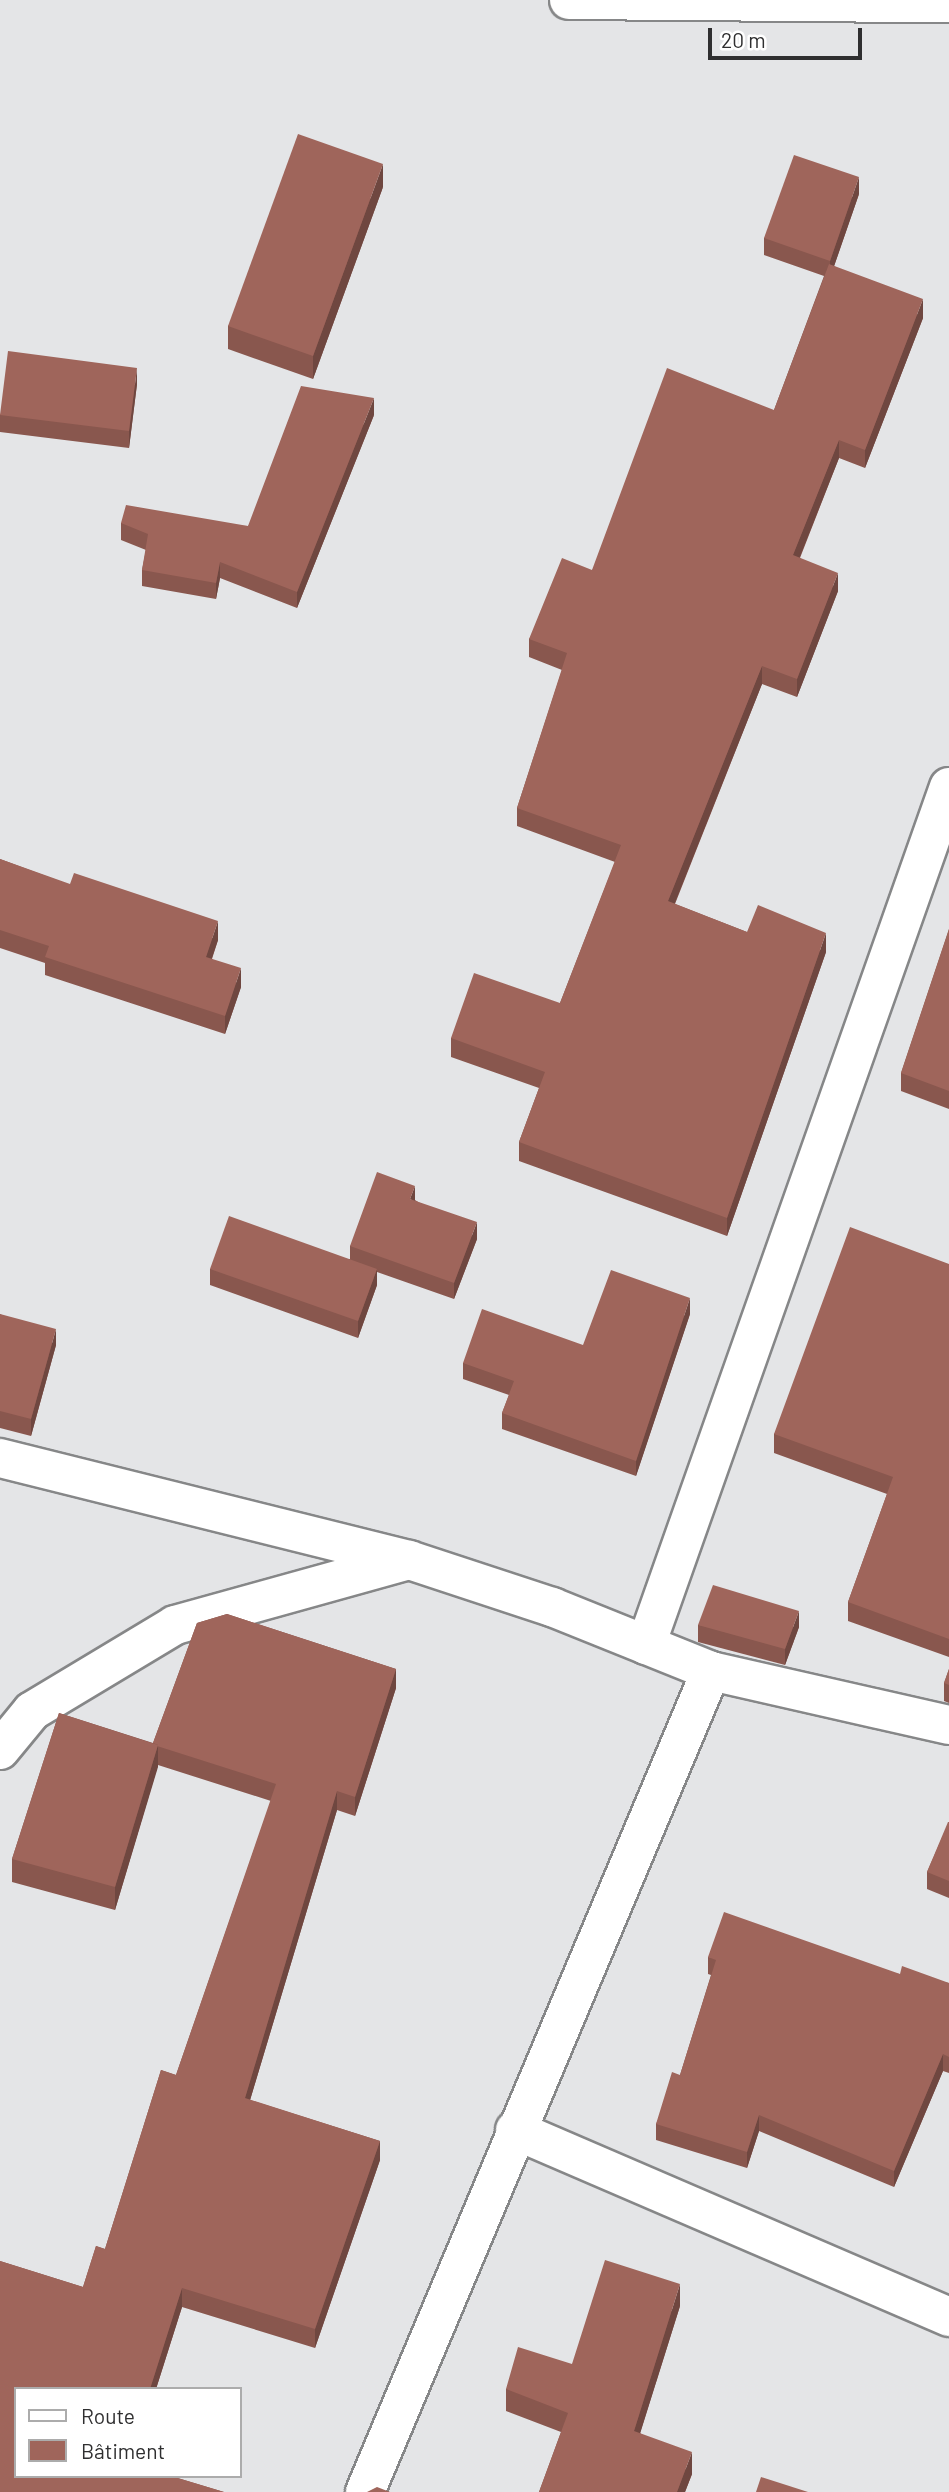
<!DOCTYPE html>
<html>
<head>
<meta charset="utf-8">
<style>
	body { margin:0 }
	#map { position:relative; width:949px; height:2492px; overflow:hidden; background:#e4e5e7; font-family:Barlow,sans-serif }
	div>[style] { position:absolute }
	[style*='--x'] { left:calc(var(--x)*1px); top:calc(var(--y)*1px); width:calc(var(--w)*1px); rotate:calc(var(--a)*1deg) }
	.roads { filter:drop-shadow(2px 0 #868788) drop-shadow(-2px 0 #868788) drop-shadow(0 2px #868788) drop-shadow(0 -2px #868788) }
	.street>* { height:38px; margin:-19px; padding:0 19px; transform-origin:19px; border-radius:19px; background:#fff }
	.wall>* { inset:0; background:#89574e }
	.shaded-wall>* { inset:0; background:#6f4740 }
	.building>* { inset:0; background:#9f655b }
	span { translate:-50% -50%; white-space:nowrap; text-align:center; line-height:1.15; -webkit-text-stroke:7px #fff; paint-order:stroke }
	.legend { position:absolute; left:14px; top:2387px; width:228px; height:91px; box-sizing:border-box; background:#fff; border:2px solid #acacac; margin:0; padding:9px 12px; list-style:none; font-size:21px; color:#2f2f30 }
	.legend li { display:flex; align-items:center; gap:14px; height:35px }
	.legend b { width:35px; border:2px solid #acacac }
	.scale { position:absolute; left:708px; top:28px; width:154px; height:32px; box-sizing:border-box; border:4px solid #2f2f30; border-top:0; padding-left:9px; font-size:21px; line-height:24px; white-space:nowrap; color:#2f2f30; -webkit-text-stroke:5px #fff; paint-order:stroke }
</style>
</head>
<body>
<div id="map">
	<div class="roads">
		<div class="street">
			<div style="--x:569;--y:0;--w:380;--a:0.5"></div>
			<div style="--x:0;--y:1458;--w:422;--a:14"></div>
			<div style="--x:409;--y:1560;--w:151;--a:18.2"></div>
			<div style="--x:552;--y:1607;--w:171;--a:21.9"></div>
			<div style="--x:711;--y:1671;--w:244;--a:12.8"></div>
			<div style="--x:646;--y:1645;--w:910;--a:-70.55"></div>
			<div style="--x:0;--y:1750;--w:50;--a:-50.6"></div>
			<div style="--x:32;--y:1711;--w:167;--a:-31"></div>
			<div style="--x:175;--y:1625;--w:239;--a:-15.5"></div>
			<div style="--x:515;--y:2130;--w:473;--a:23.3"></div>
			<div style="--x:365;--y:2492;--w:891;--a:-67.15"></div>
		</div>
	</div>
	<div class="wall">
		<div style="clip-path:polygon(383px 187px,313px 379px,228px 349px,228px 326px)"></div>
		<div style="clip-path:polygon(859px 194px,834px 266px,923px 318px,865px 468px,839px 458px,800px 558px,838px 591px,797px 697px,762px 684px,675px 904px,747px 932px,826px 952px,727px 1236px,519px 1161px,519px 1142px,539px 1088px,451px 1057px,451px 1038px,560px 1003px,615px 862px,517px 826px,517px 808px,562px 670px,529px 657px,529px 639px,592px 570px,774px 410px,824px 276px,764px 255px,764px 238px)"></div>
		<div style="clip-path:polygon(137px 384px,129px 448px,0 432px,0 414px)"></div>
		<div style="clip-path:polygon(374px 415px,297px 608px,220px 578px,216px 599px,142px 586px,142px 570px,146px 550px,121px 540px,121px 523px,248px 526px)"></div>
		<div style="clip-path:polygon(0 859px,218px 940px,212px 959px,241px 987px,225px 1034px,45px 975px,45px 963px,0 948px)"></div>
		<div style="clip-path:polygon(949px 929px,949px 1109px,901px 1091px,901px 1073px)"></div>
		<div style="clip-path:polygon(415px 1200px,477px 1239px,454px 1299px,377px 1272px,377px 1285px,358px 1338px,210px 1285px,210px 1269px,350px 1259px,350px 1246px)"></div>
		<div style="clip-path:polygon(949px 1264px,949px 1657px,848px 1621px,848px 1602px,887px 1494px,774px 1453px,774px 1434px)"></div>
		<div style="clip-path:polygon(0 1314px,56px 1345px,31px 1436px,0 1428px)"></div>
		<div style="clip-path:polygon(690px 1314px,636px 1476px,502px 1429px,502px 1413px,509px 1395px,463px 1379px,463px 1363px,583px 1345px)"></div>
		<div style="clip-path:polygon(227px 1614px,396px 1669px,396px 1688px,355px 1816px,337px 1810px,250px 2100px,380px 2141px,380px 2160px,315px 2348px,182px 2307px,156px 2389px,16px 2389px,16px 2476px,171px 2476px,224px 2492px,0 2492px,0 2261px,83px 2287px,96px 2246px,105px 2249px,161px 2070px,176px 2075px,271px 1801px,158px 1765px,115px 1910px,12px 1882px,12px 1859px,59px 1713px,153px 1743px,197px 1623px)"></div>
		<div style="clip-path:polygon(698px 1625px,799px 1627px,785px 1665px,698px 1642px)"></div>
		<div style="clip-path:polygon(949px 1669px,949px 1703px,944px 1701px,944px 1683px)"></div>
		<div style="clip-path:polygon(949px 1822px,949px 1898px,927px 1889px,927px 1872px)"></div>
		<div style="clip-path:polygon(708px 1957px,900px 1974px,949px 1983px,949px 2073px,943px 2071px,894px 2187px,759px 2131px,747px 2168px,656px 2140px,656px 2124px,680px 2075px,711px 1975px,708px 1974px)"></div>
		<div style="clip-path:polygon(680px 2306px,640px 2433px,692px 2474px,685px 2492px,539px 2492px,561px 2432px,506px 2411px,506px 2389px,572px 2364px)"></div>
	</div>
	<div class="shaded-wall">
		<div style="clip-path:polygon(383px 164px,383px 187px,313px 379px,313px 356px)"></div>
		<div style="clip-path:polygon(859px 177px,859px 194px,830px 278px,830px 261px)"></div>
		<div style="clip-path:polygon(923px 299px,923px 318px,865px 468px,865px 450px)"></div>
		<div style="clip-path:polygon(137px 368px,137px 384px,129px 448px,129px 431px)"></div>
		<div style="clip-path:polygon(374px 398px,374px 415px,297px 608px,297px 592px)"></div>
		<div style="clip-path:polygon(839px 440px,839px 458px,793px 574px,793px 555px)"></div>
		<div style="clip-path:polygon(220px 562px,220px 578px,216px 599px,216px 583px)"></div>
		<div style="clip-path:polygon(838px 573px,838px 591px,797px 697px,797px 679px)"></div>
		<div style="clip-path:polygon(762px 666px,762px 684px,668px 920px,668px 901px)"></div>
		<div style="clip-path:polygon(218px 921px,218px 940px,206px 975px,206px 957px)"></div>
		<div style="clip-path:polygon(826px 933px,826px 952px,727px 1236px,727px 1218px)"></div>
		<div style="clip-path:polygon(241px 968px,241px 987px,225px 1034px,225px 1016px)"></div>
		<div style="clip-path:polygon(415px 1186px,415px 1202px,410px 1199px)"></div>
		<div style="clip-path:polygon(477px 1222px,477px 1239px,454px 1299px,454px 1283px)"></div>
		<div style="clip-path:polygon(377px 1269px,377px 1285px,358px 1338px,358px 1321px)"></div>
		<div style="clip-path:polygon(690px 1298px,690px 1314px,636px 1476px,636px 1461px)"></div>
		<div style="clip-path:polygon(56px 1329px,56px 1345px,31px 1436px,31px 1419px)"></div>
		<div style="clip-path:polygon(799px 1611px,799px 1627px,785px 1665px,785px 1649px)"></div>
		<div style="clip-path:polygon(396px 1669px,396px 1688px,355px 1816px,355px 1797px)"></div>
		<div style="clip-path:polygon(158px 1745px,158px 1767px,115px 1910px,115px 1887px)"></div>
		<div style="clip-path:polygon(337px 1791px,337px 1810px,245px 2117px,245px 2098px)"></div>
		<div style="clip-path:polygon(943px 2054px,943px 2071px,894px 2187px,894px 2171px)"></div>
		<div style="clip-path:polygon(759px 2115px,759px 2131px,747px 2168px,747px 2152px)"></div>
		<div style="clip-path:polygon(380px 2141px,380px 2160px,315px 2348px,315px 2329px)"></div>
		<div style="clip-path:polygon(680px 2284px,680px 2306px,634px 2453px,634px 2431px)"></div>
		<div style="clip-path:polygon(182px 2288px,182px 2307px,156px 2389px,150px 2389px)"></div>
		<div style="clip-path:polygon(692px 2452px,692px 2474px,685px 2492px,677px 2492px)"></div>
	</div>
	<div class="building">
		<div style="clip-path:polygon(298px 134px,383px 164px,313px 356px,228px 326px)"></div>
		<div style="clip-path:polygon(794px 155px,859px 177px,830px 261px,764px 238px)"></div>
		<div style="clip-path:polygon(829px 264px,923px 299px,865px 450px,839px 440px,793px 555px,838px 573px,797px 679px,762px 666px,668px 901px,747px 932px,758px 905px,826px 933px,727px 1218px,519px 1142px,545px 1072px,451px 1038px,474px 973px,560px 1003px,621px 845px,517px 808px,567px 653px,529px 639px,562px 558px,592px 570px,667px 368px,774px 410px)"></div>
		<div style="clip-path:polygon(8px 351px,137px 368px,129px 431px,0 415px)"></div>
		<div style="clip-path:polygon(301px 386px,374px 398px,297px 592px,220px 562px,216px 583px,142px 570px,148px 534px,121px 523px,126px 505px,248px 526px)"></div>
		<div style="clip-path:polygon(0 859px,70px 884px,74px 873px,218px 921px,206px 957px,241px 968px,225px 1016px,45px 957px,49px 946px,0 930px)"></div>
		<div style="clip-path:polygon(949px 929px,949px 1091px,901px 1073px)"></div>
		<div style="clip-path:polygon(377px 1172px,415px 1186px,410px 1199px,477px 1222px,454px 1283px,350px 1246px)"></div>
		<div style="clip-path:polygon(229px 1216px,377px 1269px,358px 1321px,210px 1269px)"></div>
		<div style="clip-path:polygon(850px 1227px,949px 1264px,949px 1639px,848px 1602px,893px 1477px,774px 1434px)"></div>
		<div style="clip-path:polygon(611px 1270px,690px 1298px,636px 1461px,502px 1413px,514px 1381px,463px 1363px,482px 1309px,583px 1345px)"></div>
		<div style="clip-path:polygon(0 1314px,56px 1329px,31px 1419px,0 1411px)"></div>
		<div style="clip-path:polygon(713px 1585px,799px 1611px,785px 1649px,698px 1625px)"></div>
		<div style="clip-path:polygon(227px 1614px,396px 1669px,355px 1797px,337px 1791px,245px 2098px,380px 2141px,315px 2329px,182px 2288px,150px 2389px,16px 2389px,16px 2476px,171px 2476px,224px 2492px,0 2492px,0 2261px,83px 2287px,96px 2246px,105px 2249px,161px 2070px,176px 2075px,276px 1784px,157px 1746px,158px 1745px,153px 1743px,197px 1623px)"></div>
		<div style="clip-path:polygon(949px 1669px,949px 1685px,944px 1683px)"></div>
		<div style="clip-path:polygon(59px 1713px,158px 1745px,115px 1887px,12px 1859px)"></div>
		<div style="clip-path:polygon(948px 1822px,949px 1822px,949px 1881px,927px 1872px)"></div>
		<div style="clip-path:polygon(724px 1912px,900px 1974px,902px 1966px,949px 1983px,949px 2057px,943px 2054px,894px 2171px,759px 2115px,747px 2152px,656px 2124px,672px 2072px,680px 2075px,716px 1960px,708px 1957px)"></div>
		<div style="clip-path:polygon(605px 2260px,680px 2284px,634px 2431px,692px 2452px,677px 2492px,539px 2492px,568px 2413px,506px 2389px,518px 2347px,572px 2364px)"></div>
		<div style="clip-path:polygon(761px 2477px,808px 2492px,756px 2492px)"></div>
		<div style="clip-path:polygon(377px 2487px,390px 2492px,367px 2492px)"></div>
	</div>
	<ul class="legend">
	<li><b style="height:9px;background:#fff"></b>Route</li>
	<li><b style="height:19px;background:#9f655b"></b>Bâtiment</li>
	</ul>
	<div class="scale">20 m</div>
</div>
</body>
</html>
